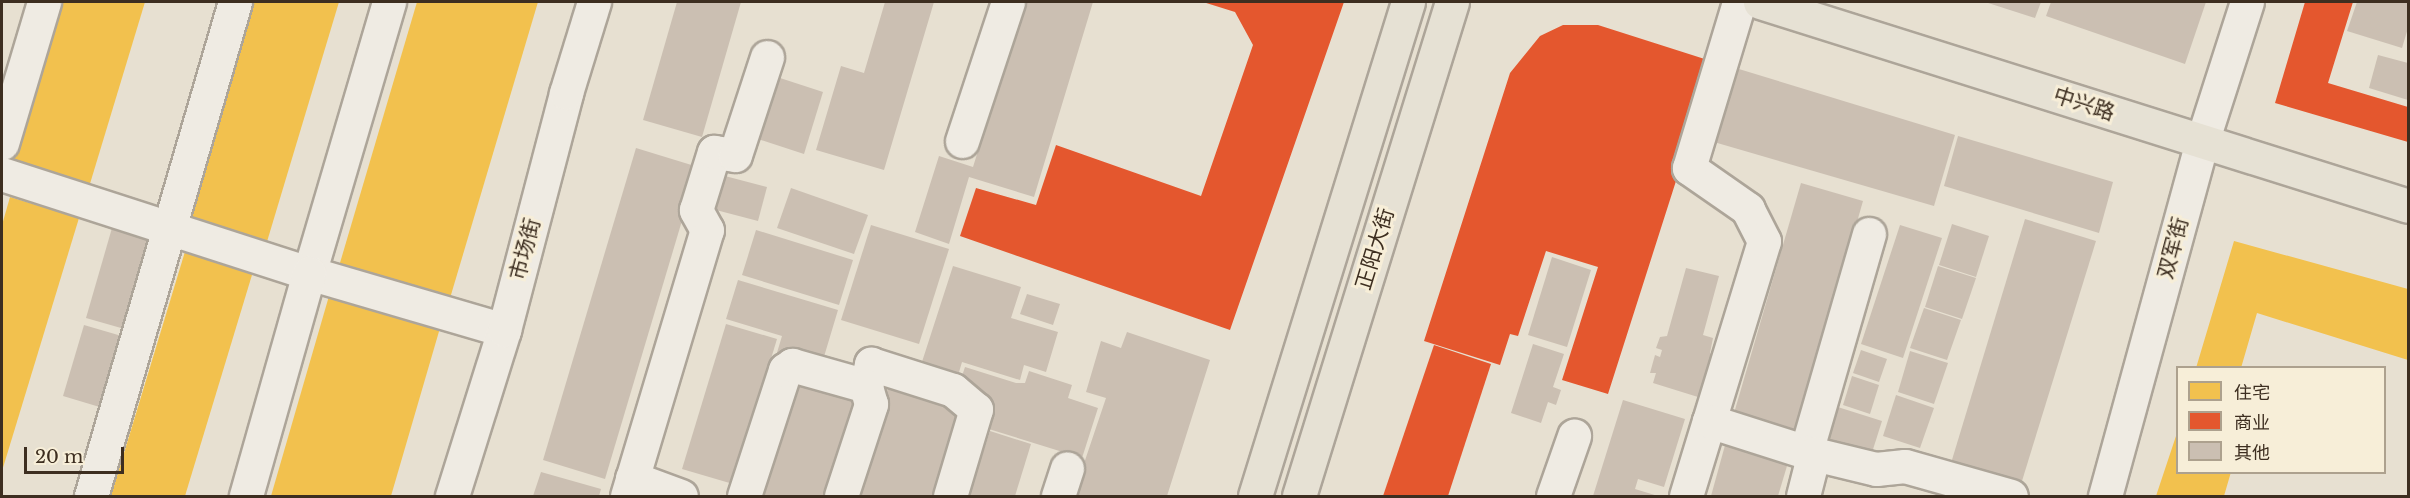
<!DOCTYPE html>
<html>
<head>
<meta charset="utf-8">
<style>
	body { margin:0 }
	#map { position:relative; width:2410px; height:498px; overflow:hidden; background:#e7e0d1; font-family:"Libre Baskerville","Noto Sans SC",serif }
	div>[style] { position:absolute }
	[style*='--x'] { left:calc(var(--x)*1px); top:calc(var(--y)*1px); width:calc(var(--w)*1px); rotate:calc(var(--a)*1deg) }
	.homes>* { inset:0; background:#f2c14e }
	.shops>* { inset:0; background:#e4572e }
	.building>* { inset:0; background:#cbbfb2 }
	.roads { filter:drop-shadow(2px 0 #ada599) drop-shadow(-2px 0 #ada599) drop-shadow(0 2px #ada599) drop-shadow(0 -2px #ada599) }
	.minor>* { height:33px; margin:-16.5px; padding:0 16.5px; transform-origin:16.5px; border-radius:16.5px; background:#efebe3 }
	.major>* { height:33px; margin:-16.5px; padding:0 16.5px; transform-origin:16.5px; border-radius:16.5px; background:#e6e1d4 }
	span { translate:-50% -50%; white-space:nowrap; text-align:center; line-height:1.15; -webkit-text-stroke:6px #f7eed8; paint-order:stroke }
	.street-label { font-size:21px; color:#3d2e20 }
	.frame { position:absolute; inset:0; border:3px solid #3d2e20; pointer-events:none }
	.legend { position:absolute; left:2176px; top:366px; width:210px; height:108px; box-sizing:border-box; background:#f7eed8; border:2px solid #ada18e; margin:0; padding:8px 10px; list-style:none; font-size:18px; color:#3d2e20 }
	.legend li { display:flex; align-items:center; gap:12px; height:30px }
	.legend b { width:30px; border:2px solid #ada18e }
	.scale { position:absolute; left:24px; top:447px; width:100px; height:27px; box-sizing:border-box; border:3px solid #3d2e20; border-top:0; padding-left:8px; font-size:18px; line-height:21px; white-space:nowrap; color:#3d2e20; -webkit-text-stroke:4px #f7eed8; paint-order:stroke }
</style>
</head>
<body>
<div id="map">
	<div class="homes">
		<div style="clip-path:polygon(59px 2px,145px 2px,89px 187px,10px 163px)"></div>
		<div style="clip-path:polygon(253px 2px,339px 2px,266px 245px,187px 221px)"></div>
		<div style="clip-path:polygon(417px 2px,538px 2px,448px 305px,337px 273px)"></div>
		<div style="clip-path:polygon(10px 197px,79px 218px,2px 471px,2px 225px)"></div>
		<div style="clip-path:polygon(2234px 241px,2408px 289px,2408px 360px,2257px 313px,2241px 368px,2196px 368px)"></div>
		<div style="clip-path:polygon(187px 245px,255px 265px,185px 496px,111px 496px)"></div>
		<div style="clip-path:polygon(329px 296px,440px 328px,391px 496px,271px 496px)"></div>
		<div style="clip-path:polygon(2178px 430px,2178px 472px,2231px 472px,2224px 496px,2156px 496px)"></div>
	</div>
	<div class="shops">
		<div style="clip-path:polygon(1203px 2px,1344px 2px,1230px 330px,960px 236px,976px 188px,1036px 205px,1056px 145px,1201px 196px,1253px 45px,1235px 12px)"></div>
		<div style="clip-path:polygon(2305px 2px,2353px 2px,2328px 83px,2408px 107px,2408px 142px,2275px 103px)"></div>
		<div style="clip-path:polygon(1563px 25px,1598px 25px,1714px 62px,1608px 394px,1562px 380px,1598px 267px,1546px 251px,1518px 336px,1510px 334px,1500px 365px,1424px 341px,1510px 73px,1540px 36px)"></div>
		<div style="clip-path:polygon(1434px 345px,1491px 364px,1448px 496px,1383px 496px)"></div>
	</div>
	<div class="building">
		<div style="clip-path:polygon(677px 2px,741px 2px,702px 137px,643px 120px)"></div>
		<div style="clip-path:polygon(885px 2px,934px 2px,884px 170px,816px 150px,841px 66px,864px 73px)"></div>
		<div style="clip-path:polygon(1024px 2px,1093px 2px,1034px 197px,969px 177px,949px 244px,915px 232px,939px 156px,973px 167px)"></div>
		<div style="clip-path:polygon(1985px 2px,2041px 2px,2035px 18px)"></div>
		<div style="clip-path:polygon(2051px 2px,2206px 2px,2185px 64px,2046px 16px)"></div>
		<div style="clip-path:polygon(2357px 2px,2408px 2px,2408px 28px,2402px 48px,2347px 31px)"></div>
		<div style="clip-path:polygon(2378px 55px,2408px 63px,2408px 100px,2369px 88px)"></div>
		<div style="clip-path:polygon(1729px 66px,1955px 135px,1934px 206px,1707px 140px)"></div>
		<div style="clip-path:polygon(777px 77px,823px 92px,804px 154px,758px 139px)"></div>
		<div style="clip-path:polygon(1958px 136px,2113px 182px,2099px 233px,1944px 186px)"></div>
		<div style="clip-path:polygon(636px 148px,698px 167px,605px 479px,543px 460px)"></div>
		<div style="clip-path:polygon(725px 176px,767px 187px,758px 221px,716px 210px)"></div>
		<div style="clip-path:polygon(1801px 183px,1863px 201px,1795px 438px,1732px 420px)"></div>
		<div style="clip-path:polygon(791px 188px,868px 215px,854px 254px,777px 228px)"></div>
		<div style="clip-path:polygon(2025px 219px,2096px 241px,2018px 494px,1948px 473px)"></div>
		<div style="clip-path:polygon(114px 221px,156px 233px,128px 330px,86px 318px)"></div>
		<div style="clip-path:polygon(1952px 224px,1989px 236px,1976px 277px,1939px 265px)"></div>
		<div style="clip-path:polygon(871px 225px,949px 249px,919px 344px,841px 320px)"></div>
		<div style="clip-path:polygon(1900px 225px,1942px 238px,1903px 358px,1861px 344px)"></div>
		<div style="clip-path:polygon(756px 230px,853px 260px,839px 305px,742px 275px)"></div>
		<div style="clip-path:polygon(1552px 257px,1591px 270px,1567px 347px,1528px 335px)"></div>
		<div style="clip-path:polygon(953px 266px,1021px 287px,1011px 318px,1058px 332px,1046px 372px,1024px 365px,1020px 380px,962px 362px,957px 379px,920px 368px)"></div>
		<div style="clip-path:polygon(1938px 266px,1976px 278px,1962px 319px,1925px 307px)"></div>
		<div style="clip-path:polygon(1686px 268px,1719px 276px,1703px 335px,1713px 338px,1710px 353px,1716px 358px,1706px 390px,1701px 389px,1698px 397px,1653px 383px,1656px 373px,1650px 373px,1655px 355px,1660px 357px,1662px 350px,1656px 348px,1660px 337px,1667px 336px)"></div>
		<div style="clip-path:polygon(738px 280px,838px 310px,820px 370px,776px 356px,782px 336px,726px 319px)"></div>
		<div style="clip-path:polygon(1027px 294px,1060px 304px,1053px 325px,1020px 314px)"></div>
		<div style="clip-path:polygon(1924px 308px,1961px 320px,1947px 360px,1910px 348px)"></div>
		<div style="clip-path:polygon(726px 324px,777px 339px,733px 484px,682px 469px)"></div>
		<div style="clip-path:polygon(84px 325px,125px 337px,103px 408px,63px 396px)"></div>
		<div style="clip-path:polygon(1127px 332px,1210px 360px,1167px 496px,1073px 496px,1106px 398px,1086px 392px,1101px 341px,1121px 348px)"></div>
		<div style="clip-path:polygon(1533px 344px,1564px 354px,1553px 387px,1561px 390px,1556px 405px,1548px 402px,1541px 423px,1511px 413px)"></div>
		<div style="clip-path:polygon(1861px 350px,1887px 359px,1879px 382px,1853px 373px)"></div>
		<div style="clip-path:polygon(1910px 351px,1948px 363px,1934px 404px,1898px 392px)"></div>
		<div style="clip-path:polygon(965px 367px,1016px 383px,1025px 383px,1029px 371px,1072px 385px,1068px 398px,1098px 408px,1082px 458px,979px 426px,987px 394px,959px 385px)"></div>
		<div style="clip-path:polygon(1852px 376px,1879px 385px,1870px 414px,1843px 405px)"></div>
		<div style="clip-path:polygon(891px 378px,961px 400px,932px 496px,856px 496px)"></div>
		<div style="clip-path:polygon(801px 381px,860px 397px,828px 496px,763px 496px)"></div>
		<div style="clip-path:polygon(1896px 395px,1934px 408px,1920px 448px,1883px 436px)"></div>
		<div style="clip-path:polygon(1623px 400px,1685px 419px,1664px 487px,1638px 479px,1635px 489px,1658px 496px,1593px 496px)"></div>
		<div style="clip-path:polygon(1825px 403px,1882px 421px,1869px 462px,1813px 444px)"></div>
		<div style="clip-path:polygon(990px 431px,1031px 444px,1015px 496px,969px 496px)"></div>
		<div style="clip-path:polygon(1727px 438px,1790px 456px,1778px 496px,1711px 496px)"></div>
		<div style="clip-path:polygon(541px 472px,601px 489px,599px 496px,533px 496px)"></div>
	</div>
	<div class="roads">
		<div class="minor">
			<div style="--x:389;--y:2;--w:283;--a:106.4"></div>
			<div style="--x:309;--y:273;--w:203;--a:16.3"></div>
			<div style="--x:962;--y:141;--w:146;--a:-71.7"></div>
			<div style="--x:2;--y:143;--w:147;--a:-73.4"></div>
			<div style="--x:2;--y:174;--w:323;--a:17.9"></div>
			<div style="--x:309;--y:273;--w:232;--a:105.8"></div>
			<div style="--x:1709;--y:421;--w:188;--a:-73"></div>
			<div style="--x:1764;--y:241;--w:36;--a:-117"></div>
			<div style="--x:1748;--y:209;--w:72;--a:-145.2"></div>
			<div style="--x:1689;--y:168;--w:173;--a:-73.2"></div>
			<div style="--x:1806;--y:452;--w:227;--a:-73.9"></div>
			<div style="--x:632;--y:478;--w:52;--a:20.2"></div>
			<div style="--x:91;--y:496;--w:515;--a:-73.75"></div>
			<div style="--x:452;--y:496;--w:174;--a:-72.6"></div>
			<div style="--x:504;--y:330;--w:245;--a:-75.3"></div>
			<div style="--x:566;--y:93;--w:95;--a:-72.9"></div>
			<div style="--x:627;--y:496;--w:278;--a:-73.3"></div>
			<div style="--x:707;--y:230;--w:23;--a:-119"></div>
			<div style="--x:696;--y:210;--w:61;--a:-72.8"></div>
			<div style="--x:714;--y:152;--w:21;--a:8"></div>
			<div style="--x:735;--y:155;--w:103;--a:-71.9"></div>
			<div style="--x:744;--y:496;--w:133;--a:-72"></div>
			<div style="--x:785;--y:370;--w:9;--a:-36"></div>
			<div style="--x:792;--y:365;--w:77;--a:15.8"></div>
			<div style="--x:866;--y:386;--w:23;--a:-77"></div>
			<div style="--x:871;--y:364;--w:86;--a:17.6"></div>
			<div style="--x:953;--y:390;--w:30;--a:40"></div>
			<div style="--x:976;--y:409;--w:91;--a:106.6"></div>
			<div style="--x:841;--y:496;--w:97;--a:-71.9"></div>
			<div style="--x:871;--y:404;--w:19;--a:-106"></div>
			<div style="--x:1058;--y:496;--w:29;--a:-72"></div>
			<div style="--x:1553;--y:496;--w:64;--a:-70.7"></div>
			<div style="--x:1686;--y:496;--w:78;--a:-73"></div>
			<div style="--x:1709;--y:421;--w:102;--a:17.7"></div>
			<div style="--x:1806;--y:452;--w:72;--a:13.7"></div>
			<div style="--x:1876;--y:469;--w:29;--a:-6"></div>
			<div style="--x:1905;--y:466;--w:110;--a:15.8"></div>
			<div style="--x:1803;--y:496;--w:44;--a:-75.7"></div>
			<div style="--x:2105;--y:496;--w:367;--a:-74.7"></div>
			<div style="--x:2202;--y:142;--w:147;--a:-72.2"></div>
		</div>
		<div class="major">
			<div style="--x:1760;--y:2;--w:679;--a:17.47"></div>
			<div style="--x:1255;--y:496;--w:517;--a:-72.79"></div>
			<div style="--x:1299;--y:496;--w:517;--a:-72.79"></div>
		</div>
	</div>
	<div class="street-label">
		<span style="left:2084px;top:104px;rotate:18deg">中兴路</span>
		<span style="left:2173px;top:248px;rotate:-75deg">双军街</span>
		<span style="left:525px;top:249px;rotate:-75deg">市场街</span>
		<span style="left:1375px;top:249px;rotate:-73deg">正阳大街</span>
	</div>
	<div class="frame"></div>
	<ul class="legend">
	<li><b style="height:16px;background:#f2c14e"></b>住宅</li>
	<li><b style="height:16px;background:#e4572e"></b>商业</li>
	<li><b style="height:16px;background:#cbbfb2"></b>其他</li>
	</ul>
	<div class="scale">20 m</div>
</div>
</body>
</html>
